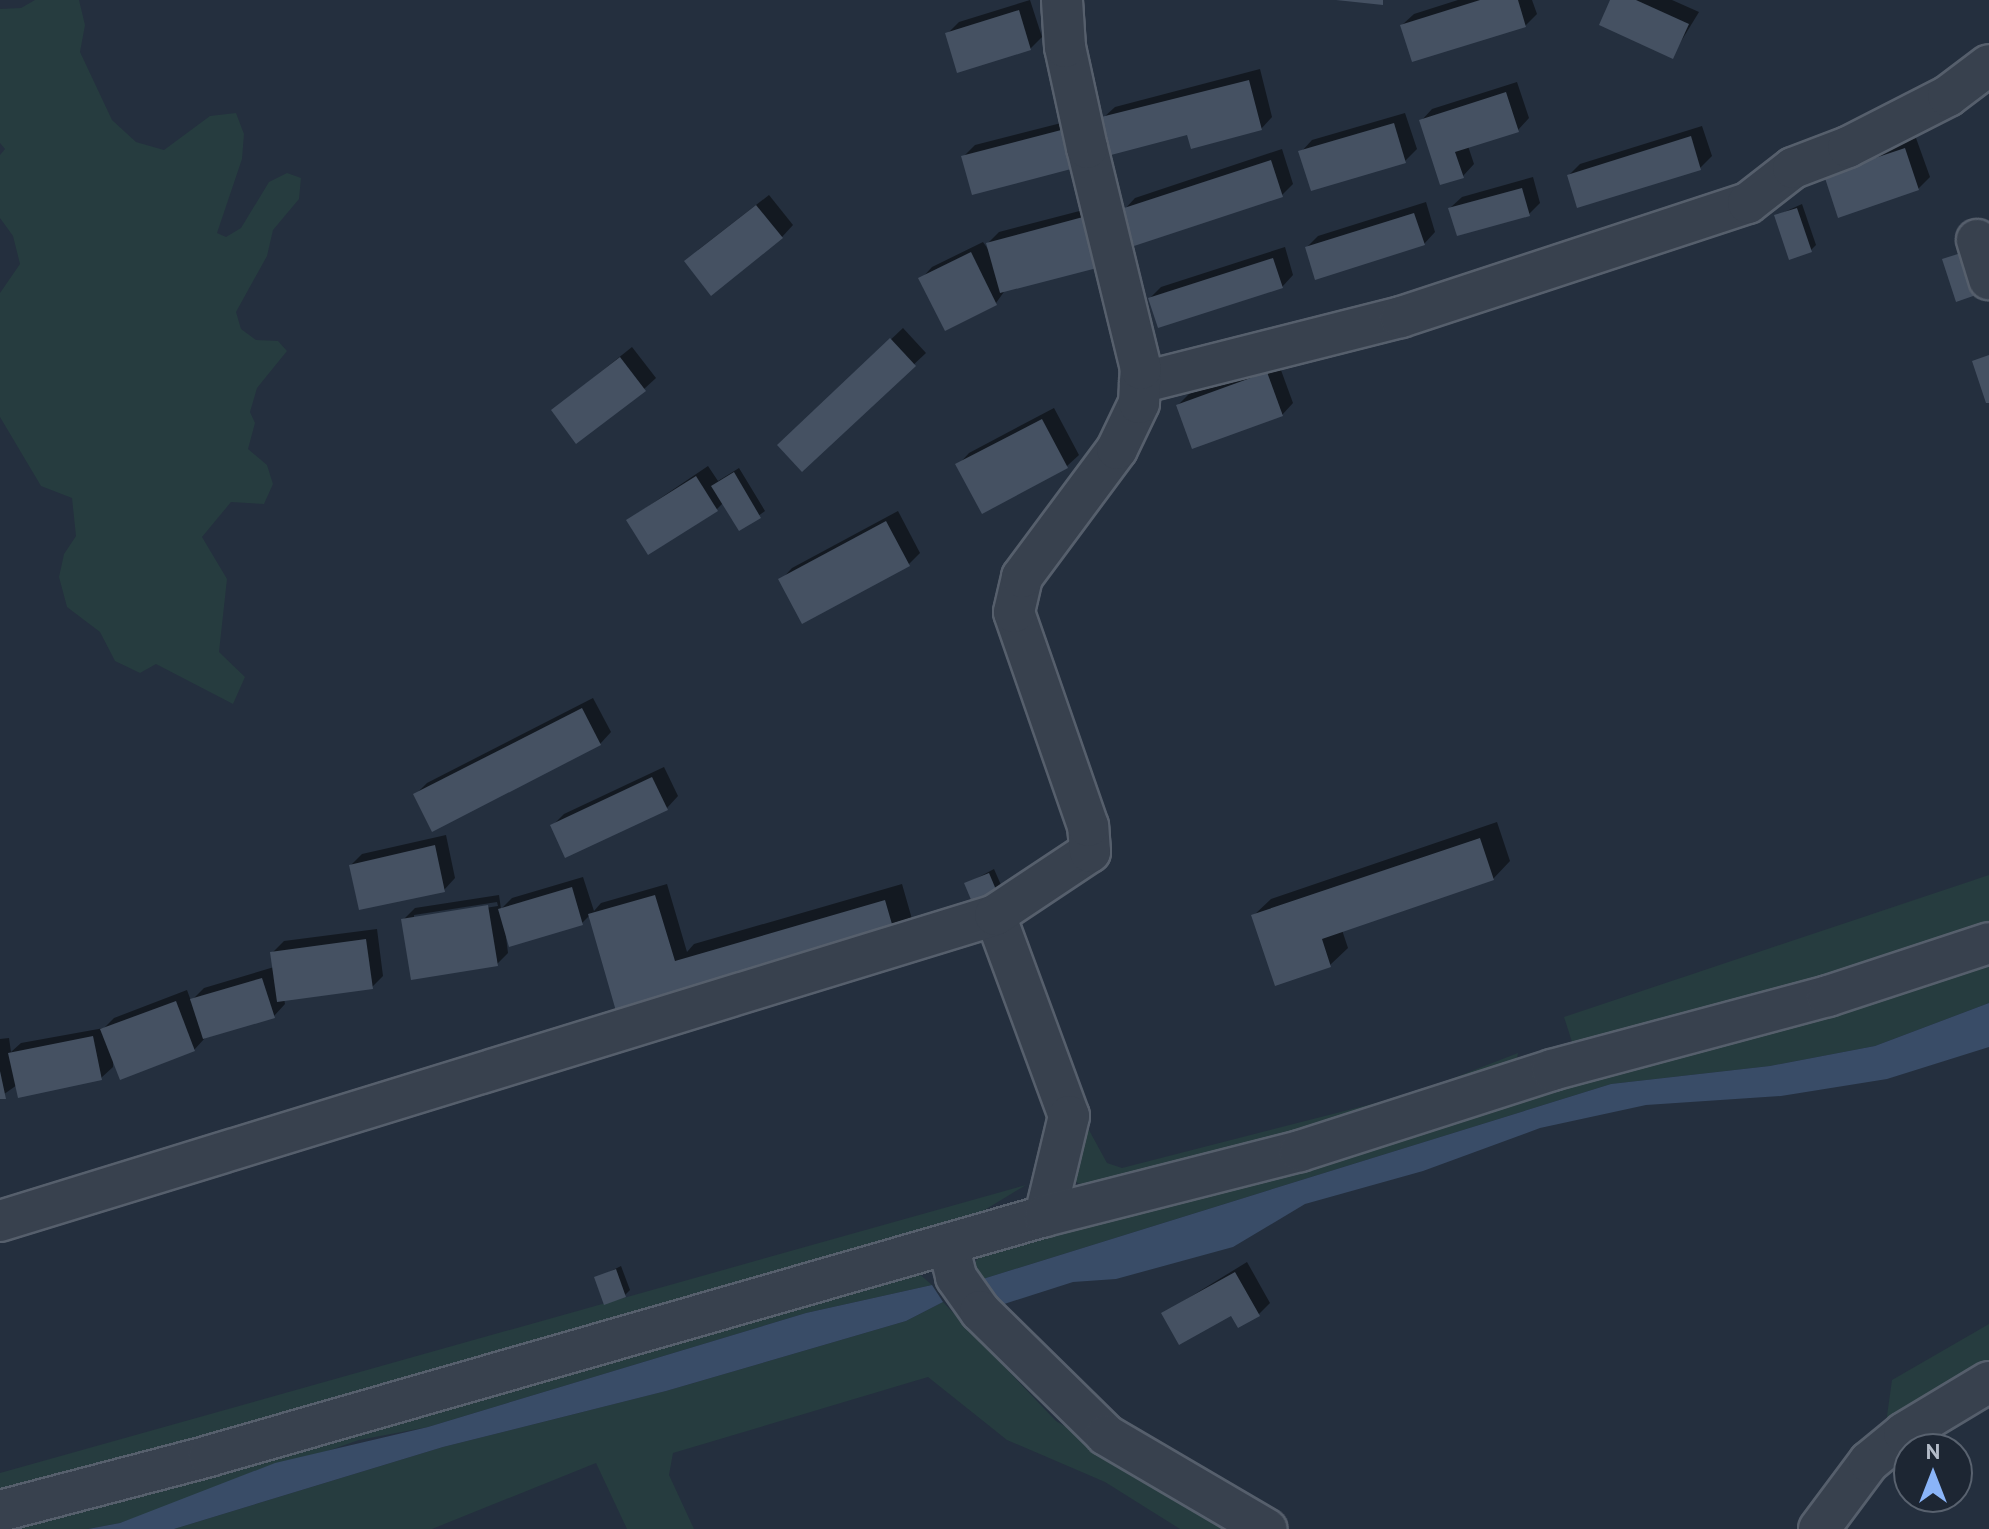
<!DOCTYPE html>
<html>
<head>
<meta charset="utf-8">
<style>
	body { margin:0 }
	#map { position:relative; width:1989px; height:1529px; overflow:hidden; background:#242f3e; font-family:"PT Sans",sans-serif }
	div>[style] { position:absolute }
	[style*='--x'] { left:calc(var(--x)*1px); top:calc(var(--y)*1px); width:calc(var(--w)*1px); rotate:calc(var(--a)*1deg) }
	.green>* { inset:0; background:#263c3f }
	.water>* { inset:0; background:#394c67 }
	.shadow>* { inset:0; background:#0007 }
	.building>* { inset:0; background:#455162 }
	.roads { filter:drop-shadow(2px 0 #565f6c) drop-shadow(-2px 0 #565f6c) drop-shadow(0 2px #565f6c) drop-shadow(0 -2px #565f6c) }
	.street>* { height:40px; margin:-20px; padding:0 20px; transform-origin:20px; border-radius:20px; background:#38414e }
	span { translate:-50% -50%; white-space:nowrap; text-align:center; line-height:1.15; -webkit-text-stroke:6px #1d2633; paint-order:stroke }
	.north { position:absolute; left:1893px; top:1433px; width:80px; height:80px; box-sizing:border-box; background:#1d2633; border:2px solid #59626f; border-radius:50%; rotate:0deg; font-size:22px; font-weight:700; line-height:32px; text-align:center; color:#b4bcc9 }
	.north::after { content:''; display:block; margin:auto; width:28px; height:36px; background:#8ab4f8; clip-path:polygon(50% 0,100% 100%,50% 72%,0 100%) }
</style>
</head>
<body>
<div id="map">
	<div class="green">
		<div style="clip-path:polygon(35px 0,79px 0,85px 25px,80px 52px,112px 120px,136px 142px,164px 150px,210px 116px,236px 113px,244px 134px,242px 159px,217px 233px,226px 237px,241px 228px,269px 182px,287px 173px,301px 178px,299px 199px,273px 230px,267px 256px,236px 312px,241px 329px,256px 340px,278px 341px,287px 351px,257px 388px,250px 412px,255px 423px,248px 449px,267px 465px,273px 484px,264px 504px,231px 502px,202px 537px,227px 579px,219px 652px,245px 677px,233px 704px,156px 664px,140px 673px,115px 661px,100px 632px,67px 607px,59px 577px,64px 554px,76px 536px,72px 498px,41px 486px,0 417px,0 293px,20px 264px,13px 236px,0 218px,0 155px,5px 149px,0 143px,0 9px,21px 8px)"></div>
		<div style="clip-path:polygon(1989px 875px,1989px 928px,1583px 1048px,1572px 1042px,1564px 1017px)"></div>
		<div style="clip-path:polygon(1989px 957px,1989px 1003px,1875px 1046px,1770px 1066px,1611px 1084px,973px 1282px,968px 1270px,986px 1249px)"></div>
		<div style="clip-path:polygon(1518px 1053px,1514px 1074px,1298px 1145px,1084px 1186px,1068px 1178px,1078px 1110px,1107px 1163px,1122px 1168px,1415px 1093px)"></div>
		<div style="clip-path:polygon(1026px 1185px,973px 1217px,0 1498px,0 1473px)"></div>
		<div style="clip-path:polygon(916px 1271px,932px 1285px,806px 1313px,428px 1427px,359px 1440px,120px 1523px,88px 1529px,0 1529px)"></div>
		<div style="clip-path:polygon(943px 1302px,1056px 1421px,1235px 1529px,1180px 1529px,1105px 1482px,1007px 1440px,928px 1377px,673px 1453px,669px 1475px,694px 1529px,627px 1529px,596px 1463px,432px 1529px,174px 1529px,443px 1447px,666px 1391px,906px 1321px)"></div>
		<div style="clip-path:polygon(1989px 1324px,1989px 1369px,1885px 1430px,1892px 1380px)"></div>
	</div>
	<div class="water">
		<div style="clip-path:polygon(1989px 1003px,1989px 1047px,1887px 1079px,1781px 1096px,1646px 1105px,1540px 1128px,1423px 1171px,1305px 1204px,1233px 1247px,1116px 1279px,1073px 1282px,998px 1306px,973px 1282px,1611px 1084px,1770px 1066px,1875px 1046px)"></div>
		<div style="clip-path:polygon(932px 1285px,943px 1302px,906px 1321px,666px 1391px,443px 1447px,174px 1529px,88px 1529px,120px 1523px,275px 1463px,428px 1427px,806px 1313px)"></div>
	</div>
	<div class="shadow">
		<div style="clip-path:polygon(1030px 0,1042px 37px,1030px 49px,947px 34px,959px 22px)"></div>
		<div style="clip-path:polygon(1458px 0,1532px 0,1537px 14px,1525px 26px,1402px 25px,1414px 14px)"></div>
		<div style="clip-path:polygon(1612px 0,1672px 0,1699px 12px,1672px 56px)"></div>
		<div style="clip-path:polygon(1260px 69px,1272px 117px,1261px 129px,1188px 132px,1103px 118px,1115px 107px)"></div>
		<div style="clip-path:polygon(1517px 82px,1529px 118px,1518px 130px,1468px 146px,1474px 164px,1463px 176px,1421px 121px,1432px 109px)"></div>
		<div style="clip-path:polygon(1405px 113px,1417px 149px,1405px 161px,1301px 152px,1312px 140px)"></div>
		<div style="clip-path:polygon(1077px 119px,1086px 154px,963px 157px,975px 145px)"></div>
		<div style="clip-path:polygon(1702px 126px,1712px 156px,1700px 168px,1569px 175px,1580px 164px)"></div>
		<div style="clip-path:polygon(1916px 138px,1930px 177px,1918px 189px,1838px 164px)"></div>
		<div style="clip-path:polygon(1282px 149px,1293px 184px,1282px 195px,1124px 210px,1135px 198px)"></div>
		<div style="clip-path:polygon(1533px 177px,1540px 203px,1529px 214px,1450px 208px,1462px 197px)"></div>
		<div style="clip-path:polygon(769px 195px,793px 225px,782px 237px,698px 250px)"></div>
		<div style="clip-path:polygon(1426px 202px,1435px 232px,1424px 244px,1307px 247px,1318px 236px)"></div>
		<div style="clip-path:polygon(1802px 204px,1816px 245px,1811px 250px,1776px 216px)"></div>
		<div style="clip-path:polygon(1095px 207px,1107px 254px,1006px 289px,996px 303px,921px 279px,932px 267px,983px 242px,990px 252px,988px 243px,999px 232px)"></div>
		<div style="clip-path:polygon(1285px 247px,1293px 275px,1282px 287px,1150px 298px,1161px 287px)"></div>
		<div style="clip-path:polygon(903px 328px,926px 353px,802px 469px,791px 434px)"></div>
		<div style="clip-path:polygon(632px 347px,656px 378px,644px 389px,553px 410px)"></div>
		<div style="clip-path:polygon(1278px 362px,1293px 403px,1282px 415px,1178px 405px,1189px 394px)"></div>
		<div style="clip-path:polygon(1054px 408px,1079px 455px,1067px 466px,958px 465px,969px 453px)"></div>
		<div style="clip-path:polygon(708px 466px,718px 481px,739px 468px,765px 511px,740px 529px,724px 502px,717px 509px,628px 520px)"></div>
		<div style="clip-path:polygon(898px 511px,920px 553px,909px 564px,781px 580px,792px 568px)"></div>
		<div style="clip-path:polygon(593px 698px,611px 732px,600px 744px,416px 794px,427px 783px)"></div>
		<div style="clip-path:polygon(664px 767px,678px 796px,667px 808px,552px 826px,564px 814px)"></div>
		<div style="clip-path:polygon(1497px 822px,1510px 861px,1493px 879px,1342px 930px,1348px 948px,1330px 965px,1253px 916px,1271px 899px)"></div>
		<div style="clip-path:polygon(446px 835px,455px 878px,444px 890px,351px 865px,362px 854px)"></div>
		<div style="clip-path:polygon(994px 869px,1001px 885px,996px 890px,966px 884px)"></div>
		<div style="clip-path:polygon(evenodd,583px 877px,594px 911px,601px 903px,667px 884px,687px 952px,694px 944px,902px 884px,912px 919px,895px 937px,619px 1016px,590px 915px,582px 923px,506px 937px,508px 953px,497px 964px,403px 920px,415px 908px,499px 895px,501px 909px,512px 898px,583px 877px,497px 902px,498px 906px,414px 919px,414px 915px,497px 902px)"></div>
		<div style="clip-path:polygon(377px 929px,383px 976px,372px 987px,284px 999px,285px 1004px,274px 1016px,205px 1038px,194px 1050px,113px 1056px,113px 1067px,101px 1078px,17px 1085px,0 1097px,0 1039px,9px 1038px,11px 1052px,21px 1043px,104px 1028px,114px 1018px,187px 990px,191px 1001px,204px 988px,274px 967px,272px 953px,284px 941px)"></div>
		<div style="clip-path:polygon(1247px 1262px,1270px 1303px,1259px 1314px,1164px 1313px)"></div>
		<div style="clip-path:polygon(621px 1266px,630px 1290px,625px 1295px,597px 1278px)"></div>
	</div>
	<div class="building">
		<div style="clip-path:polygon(1336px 0,1383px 0,1383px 5px)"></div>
		<div style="clip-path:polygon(1480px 0,1518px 0,1526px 27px,1412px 62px,1400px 25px)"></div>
		<div style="clip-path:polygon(1610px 0,1636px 0,1689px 24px,1673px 59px,1599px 25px)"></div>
		<div style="clip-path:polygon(1019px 10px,1031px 50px,957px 73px,945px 33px)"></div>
		<div style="clip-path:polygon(1249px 80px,1262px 130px,1191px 149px,1187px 135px,1111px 155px,1101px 117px)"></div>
		<div style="clip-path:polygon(1506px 92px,1519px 132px,1455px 152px,1464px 178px,1440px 185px,1419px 120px)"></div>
		<div style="clip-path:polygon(1394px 123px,1406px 163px,1311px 191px,1298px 151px)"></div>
		<div style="clip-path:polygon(1065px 129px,1075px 168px,972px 195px,961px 156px)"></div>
		<div style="clip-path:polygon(1691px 136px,1701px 170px,1577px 208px,1567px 175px)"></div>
		<div style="clip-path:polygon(1905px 148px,1919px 190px,1838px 218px,1824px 175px)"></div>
		<div style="clip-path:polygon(1271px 160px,1283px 197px,1134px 246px,1121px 209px)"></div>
		<div style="clip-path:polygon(1522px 188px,1530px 216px,1457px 236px,1448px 208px)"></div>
		<div style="clip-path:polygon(756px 205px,783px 238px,711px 296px,684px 261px)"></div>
		<div style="clip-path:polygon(1797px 208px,1812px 252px,1789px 260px,1774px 215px)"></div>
		<div style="clip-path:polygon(1414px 213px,1425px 245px,1315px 280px,1305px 247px)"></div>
		<div style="clip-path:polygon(1083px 217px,1097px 268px,1000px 293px,986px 243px)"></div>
		<div style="clip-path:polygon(971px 252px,997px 305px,945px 331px,918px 278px)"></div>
		<div style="clip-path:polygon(1961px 253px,1976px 295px,1956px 302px,1942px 259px)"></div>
		<div style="clip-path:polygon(1273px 258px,1283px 288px,1158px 328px,1148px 298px)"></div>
		<div style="clip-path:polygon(890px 338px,916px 366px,802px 472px,777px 445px)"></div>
		<div style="clip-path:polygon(1989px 355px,1989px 403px,1986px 403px,1972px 361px)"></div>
		<div style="clip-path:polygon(620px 357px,646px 391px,576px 444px,551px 410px)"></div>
		<div style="clip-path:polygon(1267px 372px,1283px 416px,1192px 449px,1176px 405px)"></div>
		<div style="clip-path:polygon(1042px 419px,1068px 468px,982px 514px,955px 464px)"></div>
		<div style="clip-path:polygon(734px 472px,761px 518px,739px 531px,711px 486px)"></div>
		<div style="clip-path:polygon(696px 476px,718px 511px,648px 555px,626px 520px)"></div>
		<div style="clip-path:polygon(886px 521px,910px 566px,802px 624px,778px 579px)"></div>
		<div style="clip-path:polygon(582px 708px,601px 745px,432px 832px,413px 794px)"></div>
		<div style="clip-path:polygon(652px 777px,668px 810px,565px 858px,550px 825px)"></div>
		<div style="clip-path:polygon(1480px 838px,1494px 880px,1322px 939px,1331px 967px,1275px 986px,1251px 915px)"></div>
		<div style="clip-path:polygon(435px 845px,445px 892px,359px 910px,349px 865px)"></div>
		<div style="clip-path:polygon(989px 873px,997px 892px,972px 902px,964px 883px)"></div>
		<div style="clip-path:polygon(572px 887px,583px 925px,509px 947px,498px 909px)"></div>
		<div style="clip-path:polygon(655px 895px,675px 961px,885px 900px,896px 938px,618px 1018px,588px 914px)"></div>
		<div style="clip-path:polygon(488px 905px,498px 966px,411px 980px,401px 919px)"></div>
		<div style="clip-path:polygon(366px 939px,373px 989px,277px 1002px,270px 952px)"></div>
		<div style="clip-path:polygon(262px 978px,275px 1018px,203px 1039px,190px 999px)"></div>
		<div style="clip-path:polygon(176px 1001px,195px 1051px,120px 1080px,100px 1029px)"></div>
		<div style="clip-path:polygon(93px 1036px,102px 1080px,18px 1098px,8px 1053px)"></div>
		<div style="clip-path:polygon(0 1071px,6px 1099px,0 1099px)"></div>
		<div style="clip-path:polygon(616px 1269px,626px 1297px,604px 1305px,594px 1277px)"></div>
		<div style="clip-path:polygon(1235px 1272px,1260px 1316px,1238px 1328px,1231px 1316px,1179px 1345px,1161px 1313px)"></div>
	</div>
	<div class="roads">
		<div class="street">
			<div style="--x:1977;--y:240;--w:41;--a:72.9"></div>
			<div style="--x:1140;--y:383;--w:269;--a:-14.2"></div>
			<div style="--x:1401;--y:317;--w:365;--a:-18.2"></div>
			<div style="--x:1748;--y:203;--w:57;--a:-37.9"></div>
			<div style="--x:1793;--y:168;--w:59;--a:-20.9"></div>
			<div style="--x:1848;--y:147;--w:112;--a:-27"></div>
			<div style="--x:1948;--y:96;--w:51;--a:-37.1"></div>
			<div style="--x:995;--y:915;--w:214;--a:69.8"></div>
			<div style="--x:1069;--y:1116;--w:103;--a:103.5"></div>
			<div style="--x:0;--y:1221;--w:1041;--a:-17.09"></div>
			<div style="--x:995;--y:915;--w:114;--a:-33.6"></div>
			<div style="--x:1090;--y:852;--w:26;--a:-94"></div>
			<div style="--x:1088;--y:826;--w:226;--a:-109.1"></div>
			<div style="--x:1014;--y:612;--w:36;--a:-77"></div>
			<div style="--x:1022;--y:577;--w:159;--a:-53.4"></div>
			<div style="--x:1117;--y:449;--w:51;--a:-64.4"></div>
			<div style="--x:1139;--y:403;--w:34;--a:-87"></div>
			<div style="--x:1141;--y:369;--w:228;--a:-103.7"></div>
			<div style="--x:1087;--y:148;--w:103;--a:-102.3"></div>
			<div style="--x:1065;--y:47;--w:47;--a:-93.7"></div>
			<div style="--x:948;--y:1244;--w:34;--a:76"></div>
			<div style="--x:956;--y:1277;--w:42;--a:54.8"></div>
			<div style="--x:980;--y:1311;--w:177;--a:44.5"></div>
			<div style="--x:1106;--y:1435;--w:186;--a:30.4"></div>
			<div style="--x:0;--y:1511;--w:216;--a:-14.7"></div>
			<div style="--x:209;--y:1456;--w:870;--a:-16.02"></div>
			<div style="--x:1045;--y:1216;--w:263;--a:-14.3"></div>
			<div style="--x:1300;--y:1151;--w:265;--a:-17.8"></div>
			<div style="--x:1552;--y:1070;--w:286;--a:-15"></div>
			<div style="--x:1828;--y:996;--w:169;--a:-18.2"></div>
			<div style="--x:1819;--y:1529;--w:84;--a:-53.3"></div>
			<div style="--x:1869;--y:1462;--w:45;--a:-39.6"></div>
			<div style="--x:1904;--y:1433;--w:99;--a:-31"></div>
		</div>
	</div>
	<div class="north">N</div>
</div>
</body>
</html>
